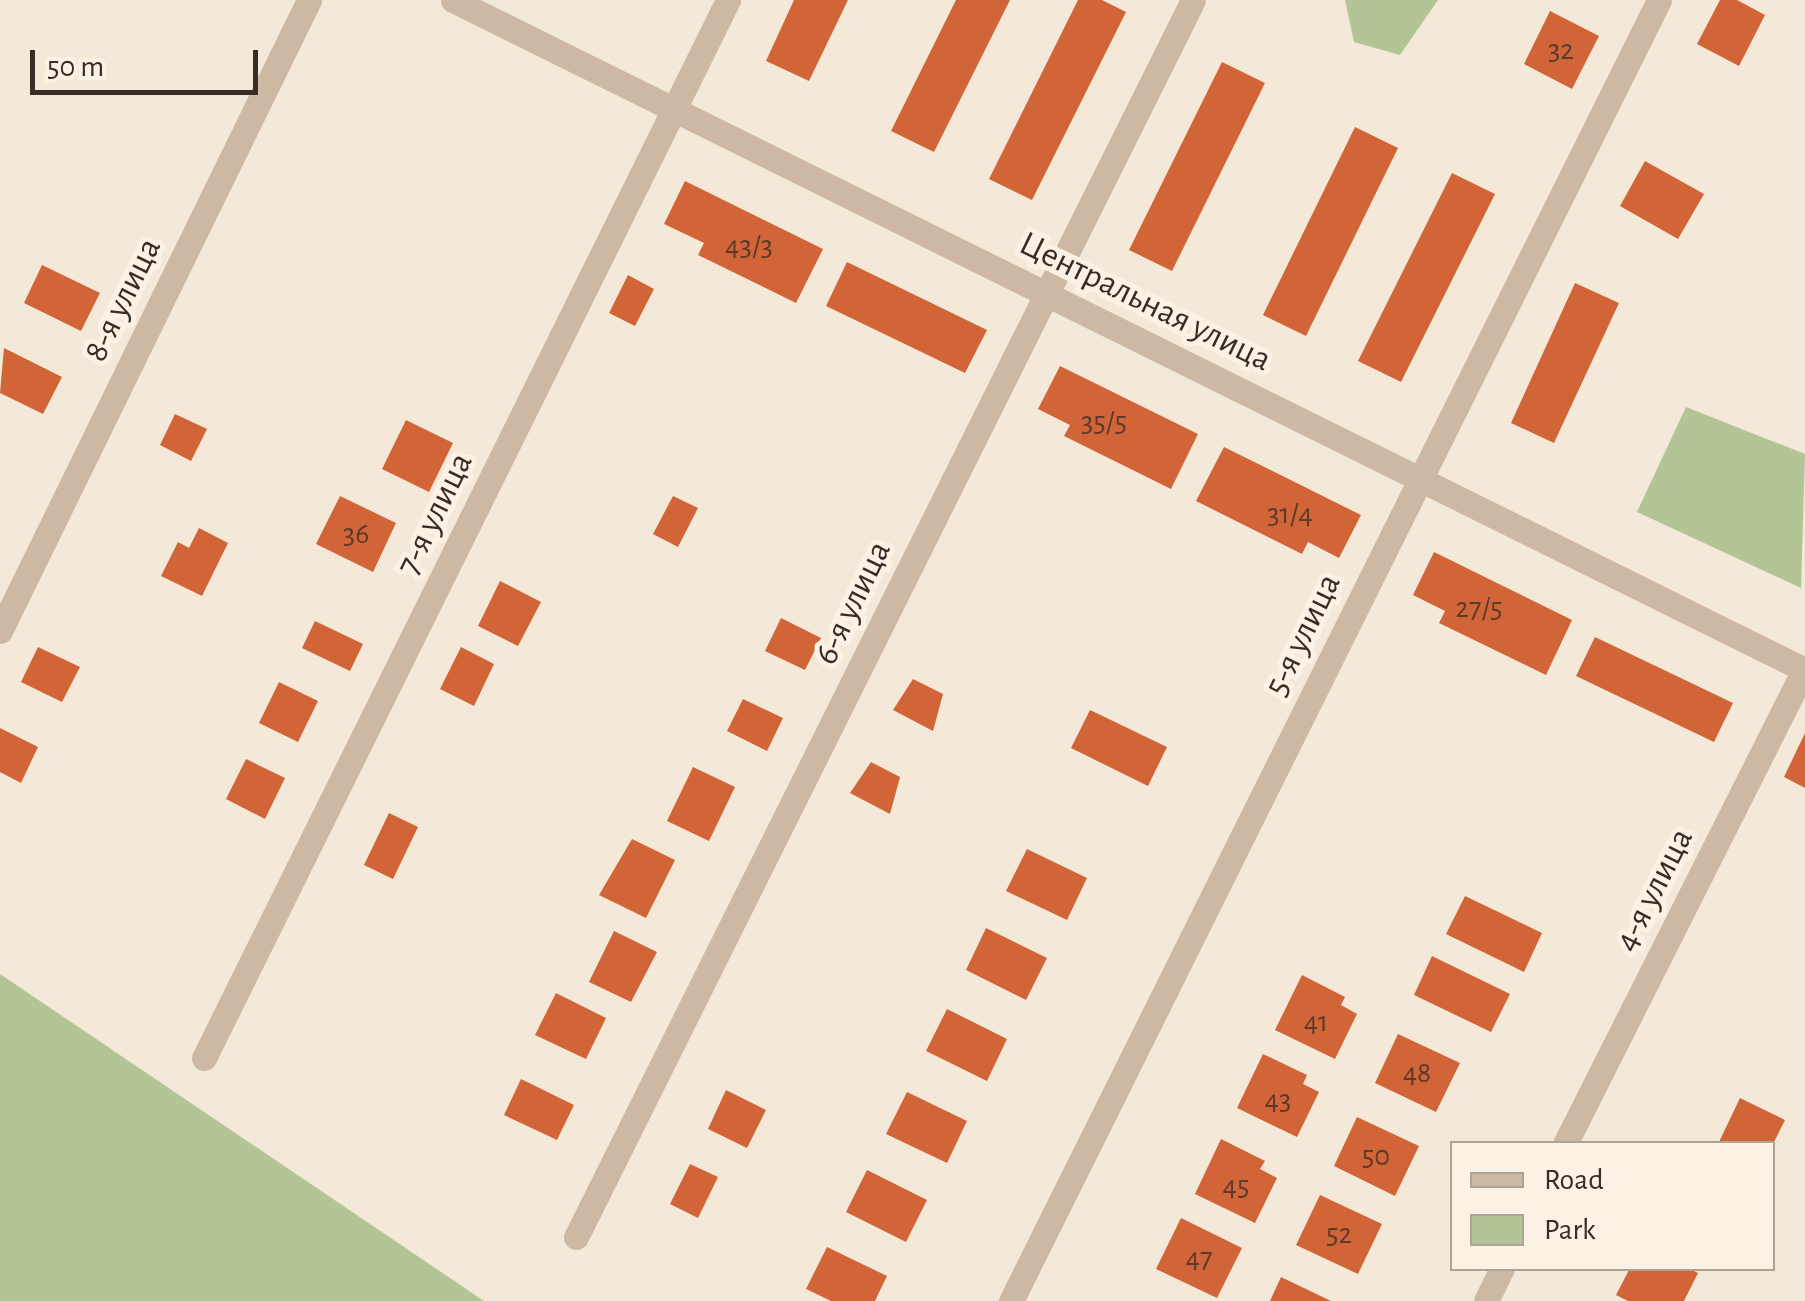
<!DOCTYPE html>
<html>
<head>
<meta charset="utf-8">
<style>
	body { margin:0 }
	#map { position:relative; width:1805px; height:1301px; overflow:hidden; background:#f4e8d8; font-family:"Alegreya Sans",sans-serif }
	div>[style] { position:absolute }
	[style*='--x'] { left:calc(var(--x)*1px); top:calc(var(--y)*1px); width:calc(var(--w)*1px); rotate:calc(var(--a)*1deg) }
	.green>* { inset:0; background:#b3c497 }
	.building>* { inset:0; background:#d26537 }
	.minor>* { height:25px; margin:-12.5px; padding:0 12.5px; transform-origin:12.5px; border-radius:12.5px; background:#cdb8a3 }
	span { translate:-50% -50%; white-space:nowrap; text-align:center; line-height:1.15; -webkit-text-stroke:10px #fbf2e5; paint-order:stroke }
	.number-label { font-size:30px; color:#5e3a2a }
	.number-label span { -webkit-text-stroke-width:0 }
	.street-label { font-size:35px; color:#372c26 }
	.legend { position:absolute; left:1450px; top:1141px; width:325px; height:130px; box-sizing:border-box; background:#fbf2e5; border:2px solid #ada399; margin:0; padding:12px 18px; list-style:none; font-size:30px; color:#372c26 }
	.legend li { display:flex; align-items:center; gap:20px; height:50px }
	.legend b { width:50px; border:2px solid #ada399 }
	.scale { position:absolute; left:30px; top:50px; width:228px; height:45px; box-sizing:border-box; border:5px solid #372c26; border-top:0; padding-left:12px; font-size:30px; line-height:35px; white-space:nowrap; color:#372c26; -webkit-text-stroke:8px #fbf2e5; paint-order:stroke }
</style>
</head>
<body>
<div id="map">
	<div class="green">
		<div style="clip-path:polygon(1345px 0,1438px 0,1400px 55px,1354px 42px)"></div>
		<div style="clip-path:polygon(1686px 407px,1805px 454px,1801px 588px,1637px 512px)"></div>
		<div style="clip-path:polygon(0 974px,484px 1301px,0 1301px)"></div>
	</div>
	<div class="building">
		<div style="clip-path:polygon(794px 0,848px 0,809px 81px,766px 61px)"></div>
		<div style="clip-path:polygon(956px 0,1010px 0,934px 152px,891px 131px)"></div>
		<div style="clip-path:polygon(1078px 0,1102px 0,1126px 12px,1032px 200px,989px 179px)"></div>
		<div style="clip-path:polygon(1720px 0,1737px 0,1765px 15px,1739px 66px,1697px 44px)"></div>
		<div style="clip-path:polygon(1550px 11px,1599px 36px,1572px 89px,1524px 64px)"></div>
		<div style="clip-path:polygon(1222px 62px,1265px 83px,1172px 271px,1129px 250px)"></div>
		<div style="clip-path:polygon(1355px 127px,1398px 148px,1306px 336px,1263px 315px)"></div>
		<div style="clip-path:polygon(1645px 161px,1704px 194px,1678px 239px,1620px 206px)"></div>
		<div style="clip-path:polygon(1452px 173px,1495px 194px,1401px 382px,1358px 361px)"></div>
		<div style="clip-path:polygon(685px 181px,823px 249px,796px 303px,698px 255px,704px 243px,664px 224px)"></div>
		<div style="clip-path:polygon(847px 262px,987px 330px,965px 373px,826px 306px)"></div>
		<div style="clip-path:polygon(42px 265px,100px 293px,81px 331px,24px 303px)"></div>
		<div style="clip-path:polygon(628px 275px,654px 289px,635px 326px,609px 313px)"></div>
		<div style="clip-path:polygon(1575px 283px,1619px 303px,1554px 443px,1511px 423px)"></div>
		<div style="clip-path:polygon(4px 348px,62px 377px,43px 414px,0 393px)"></div>
		<div style="clip-path:polygon(1060px 366px,1198px 434px,1171px 489px,1064px 436px,1070px 425px,1038px 409px)"></div>
		<div style="clip-path:polygon(175px 414px,207px 429px,191px 461px,160px 445px)"></div>
		<div style="clip-path:polygon(406px 420px,453px 443px,429px 492px,382px 469px)"></div>
		<div style="clip-path:polygon(1224px 447px,1361px 515px,1339px 558px,1308px 542px,1302px 554px,1196px 501px)"></div>
		<div style="clip-path:polygon(340px 496px,396px 523px,373px 572px,316px 544px)"></div>
		<div style="clip-path:polygon(673px 496px,698px 508px,678px 547px,653px 534px)"></div>
		<div style="clip-path:polygon(199px 528px,228px 543px,202px 596px,161px 576px,178px 542px,189px 548px)"></div>
		<div style="clip-path:polygon(1434px 552px,1572px 620px,1546px 675px,1439px 623px,1445px 611px,1413px 595px)"></div>
		<div style="clip-path:polygon(500px 581px,541px 602px,518px 646px,478px 626px)"></div>
		<div style="clip-path:polygon(781px 618px,821px 638px,805px 670px,765px 651px)"></div>
		<div style="clip-path:polygon(315px 621px,363px 644px,350px 671px,302px 648px)"></div>
		<div style="clip-path:polygon(1595px 637px,1733px 703px,1714px 742px,1576px 676px)"></div>
		<div style="clip-path:polygon(38px 647px,80px 667px,62px 702px,21px 682px)"></div>
		<div style="clip-path:polygon(461px 647px,494px 664px,474px 706px,440px 689px)"></div>
		<div style="clip-path:polygon(913px 679px,943px 694px,933px 731px,893px 710px)"></div>
		<div style="clip-path:polygon(279px 682px,318px 701px,298px 742px,259px 723px)"></div>
		<div style="clip-path:polygon(743px 699px,783px 718px,767px 751px,727px 731px)"></div>
		<div style="clip-path:polygon(1090px 710px,1167px 747px,1148px 786px,1071px 748px)"></div>
		<div style="clip-path:polygon(0 728px,38px 747px,21px 783px,0 772px)"></div>
		<div style="clip-path:polygon(1805px 733px,1805px 788px,1784px 777px)"></div>
		<div style="clip-path:polygon(246px 759px,285px 778px,265px 819px,226px 799px)"></div>
		<div style="clip-path:polygon(871px 762px,900px 777px,890px 814px,850px 793px)"></div>
		<div style="clip-path:polygon(693px 767px,735px 787px,709px 841px,667px 821px)"></div>
		<div style="clip-path:polygon(389px 813px,418px 827px,393px 879px,364px 865px)"></div>
		<div style="clip-path:polygon(632px 839px,675px 860px,646px 918px,599px 895px)"></div>
		<div style="clip-path:polygon(1027px 849px,1087px 878px,1067px 920px,1006px 891px)"></div>
		<div style="clip-path:polygon(1465px 896px,1542px 933px,1524px 972px,1446px 934px)"></div>
		<div style="clip-path:polygon(986px 928px,1047px 958px,1026px 1000px,966px 970px)"></div>
		<div style="clip-path:polygon(614px 931px,657px 952px,631px 1002px,589px 982px)"></div>
		<div style="clip-path:polygon(1432px 956px,1510px 994px,1491px 1032px,1414px 995px)"></div>
		<div style="clip-path:polygon(1302px 975px,1345px 997px,1341px 1005px,1357px 1014px,1335px 1059px,1275px 1030px)"></div>
		<div style="clip-path:polygon(556px 993px,606px 1018px,586px 1059px,535px 1035px)"></div>
		<div style="clip-path:polygon(947px 1009px,1007px 1039px,987px 1081px,926px 1051px)"></div>
		<div style="clip-path:polygon(1398px 1034px,1460px 1063px,1436px 1112px,1375px 1083px)"></div>
		<div style="clip-path:polygon(1263px 1054px,1307px 1075px,1303px 1084px,1319px 1092px,1297px 1137px,1237px 1108px)"></div>
		<div style="clip-path:polygon(521px 1079px,574px 1105px,557px 1140px,504px 1115px)"></div>
		<div style="clip-path:polygon(726px 1090px,766px 1110px,747px 1148px,708px 1129px)"></div>
		<div style="clip-path:polygon(907px 1092px,967px 1121px,947px 1163px,886px 1134px)"></div>
		<div style="clip-path:polygon(1740px 1098px,1785px 1120px,1773px 1144px,1719px 1142px)"></div>
		<div style="clip-path:polygon(1357px 1117px,1419px 1146px,1395px 1196px,1334px 1166px)"></div>
		<div style="clip-path:polygon(1221px 1139px,1265px 1161px,1260px 1169px,1277px 1178px,1255px 1223px,1195px 1194px)"></div>
		<div style="clip-path:polygon(690px 1164px,718px 1177px,698px 1218px,670px 1204px)"></div>
		<div style="clip-path:polygon(867px 1170px,927px 1200px,906px 1242px,846px 1212px)"></div>
		<div style="clip-path:polygon(1320px 1195px,1382px 1224px,1358px 1274px,1296px 1245px)"></div>
		<div style="clip-path:polygon(1181px 1218px,1242px 1248px,1217px 1298px,1156px 1269px)"></div>
		<div style="clip-path:polygon(827px 1247px,887px 1276px,875px 1301px,831px 1301px,806px 1289px)"></div>
		<div style="clip-path:polygon(1630px 1268px,1688px 1268px,1698px 1273px,1684px 1301px,1628px 1301px,1616px 1295px)"></div>
		<div style="clip-path:polygon(1281px 1277px,1331px 1301px,1270px 1301px)"></div>
	</div>
	<div class="minor">
		<div style="--x:453;--y:0;--w:1509;--a:26.36"></div>
		<div style="--x:0;--y:631;--w:703;--a:-63.91"></div>
		<div style="--x:204;--y:1058;--w:1181;--a:-63.65"></div>
		<div style="--x:1565;--y:1144;--w:533;--a:-63.24"></div>
		<div style="--x:576;--y:1237;--w:1382;--a:-63.49"></div>
		<div style="--x:1011;--y:1301;--w:1453;--a:-63.52"></div>
		<div style="--x:1486;--y:1301;--w:37;--a:-64"></div>
	</div>
	<div class="number-label">
		<span style="left:1561px;top:50px">32</span>
		<span style="left:749px;top:246px">43/3</span>
		<span style="left:1104px;top:422px">35/5</span>
		<span style="left:1290px;top:514px">31/4</span>
		<span style="left:356px;top:534px">36</span>
		<span style="left:1479px;top:608px">27/5</span>
		<span style="left:1316px;top:1022px">41</span>
		<span style="left:1417px;top:1073px">48</span>
		<span style="left:1278px;top:1100px">43</span>
		<span style="left:1376px;top:1156px">50</span>
		<span style="left:1236px;top:1186px">45</span>
		<span style="left:1339px;top:1234px">52</span>
		<span style="left:1199px;top:1258px">47</span>
	</div>
	<div class="street-label">
		<span style="left:123px;top:300px;rotate:-64deg">8-я улица</span>
		<span style="left:1145px;top:302px;rotate:26deg">Центральная улица</span>
		<span style="left:435px;top:514px;rotate:-64deg">7-я улица</span>
		<span style="left:853px;top:603px;rotate:-64deg">6-я улица</span>
		<span style="left:1303px;top:635px;rotate:-64deg">5-я улица</span>
		<span style="left:1654px;top:890px;rotate:-63deg">4-я улица</span>
	</div>
	<ul class="legend">
	<li><b style="height:12px;background:#cdb8a3"></b>Road</li>
	<li><b style="height:28px;background:#b3c497"></b>Park</li>
	</ul>
	<div class="scale">50 m</div>
</div>
</body>
</html>
